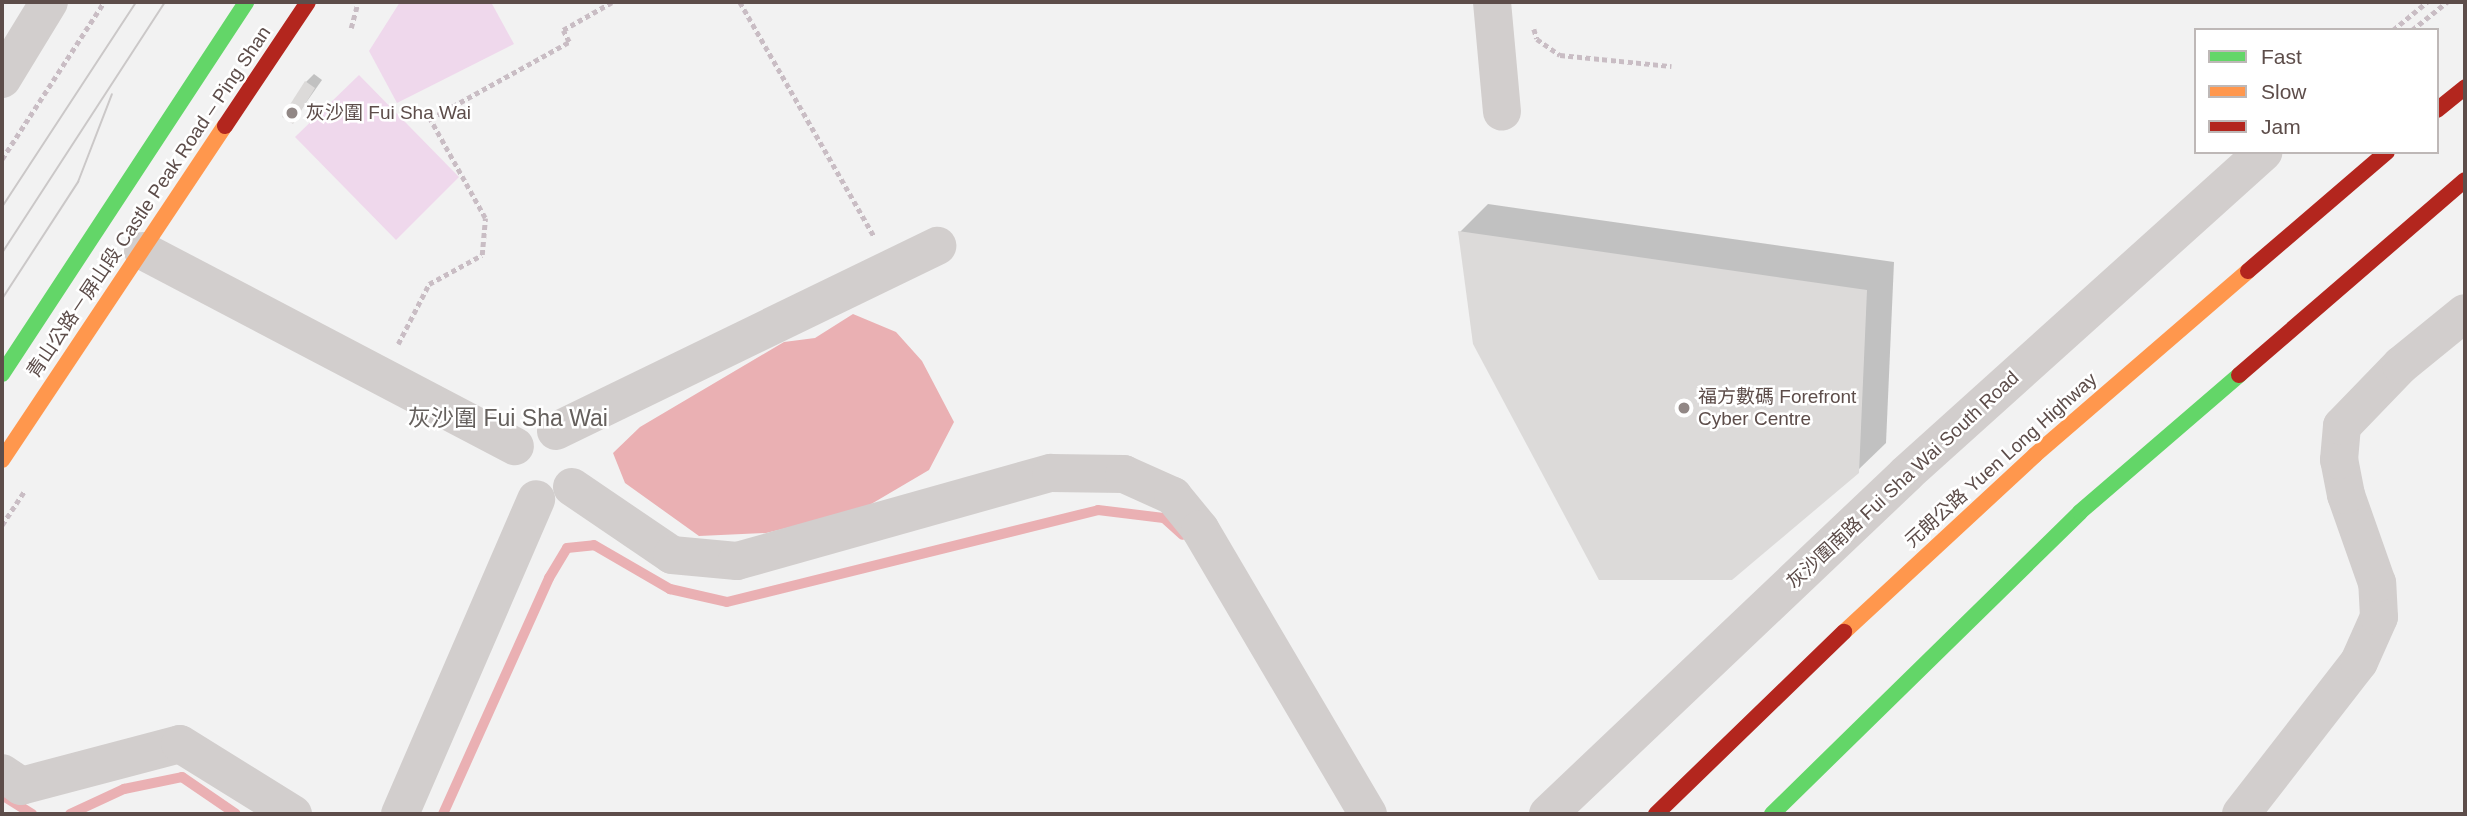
<!DOCTYPE html>
<html>
<head>
<meta charset="utf-8">
<style>
	body { margin:0 }
	#map { position:relative; width:2467px; height:816px; overflow:hidden; background:#f2f2f2; font-family:Arial,"Noto Sans TC",sans-serif }
	div>[style] { position:absolute }
	[style*='--x'] { left:calc(var(--x)*1px); top:calc(var(--y)*1px); width:calc(var(--w)*1px); rotate:calc(var(--a)*1deg) }
	.green>* { inset:0; background:#efd8ec }
	.water>* { inset:0; background:#eab0b3 }
	.shadow>* { inset:0; background:#0003 }
	.stream>* { height:10px; margin:-5px; padding:0 5px; transform-origin:5px; border-radius:5px; background:#eab0b3 }
	.building>* { inset:0; background:#dcdad9 }
	.path>* { height:4.5px; margin-top:-2.25px; transform-origin:0; background:repeating-linear-gradient(90deg,#c9bdc4 0 5px,transparent 0 8.5px) }
	.street>* { height:38px; margin:-19px; padding:0 19px; transform-origin:19px; border-radius:19px; background:#d2cecd }
	.fast>* { height:16px; margin:-8px; padding:0 8px; transform-origin:8px; border-radius:8px; background:#63d668 }
	.slow>* { height:16px; margin:-8px; padding:0 8px; transform-origin:8px; border-radius:8px; background:#ff974d }
	.jam>* { height:16px; margin:-8px; padding:0 8px; transform-origin:8px; border-radius:8px; background:#b3261e }
	.tram>* { height:2px; margin:-1px; padding:0 1px; transform-origin:1px; border-radius:1px; background:#cbc8c8 }
	.dots>* { width:19px; height:19px; translate:-50% -50%; box-sizing:border-box; border:4px solid #fff; border-radius:50% }
	span { translate:-50% -50%; white-space:nowrap; text-align:center; line-height:1.15; -webkit-text-stroke:5px #fff; paint-order:stroke }
	.poi-label { font-size:19px; color:#5d4d4a }
	.left { translate:0 -50%; text-align:left }
	.street-label { font-size:19px; color:#5d4d4a }
	.quarter-label { font-size:23px; color:#65605d }
	.frame { position:absolute; inset:0; border:4px solid #5d4d4a; pointer-events:none }
	.legend { position:absolute; left:2194px; top:28px; width:245px; height:126px; box-sizing:border-box; background:#fff; border:2px solid #beb8b7; margin:0; padding:9px 12px; list-style:none; font-size:21px; color:#5d4d4a }
	.legend li { display:flex; align-items:center; gap:14px; height:35px }
	.legend b { width:35px; border:2px solid #beb8b7 }
</style>
</head>
<body>
<div id="map">
	<div class="green">
		<div style="clip-path:polygon(400px 2px,491px 2px,514px 44px,397px 103px,369px 51px)"></div>
		<div style="clip-path:polygon(359px 75px,459px 177px,396px 240px,295px 137px)"></div>
	</div>
	<div class="water">
		<div style="clip-path:polygon(853px 314px,896px 332px,922px 361px,954px 422px,929px 470px,861px 510px,766px 533px,699px 536px,625px 483px,613px 453px,640px 427px,784px 342px,815px 338px)"></div>
	</div>
	<div class="shadow">
		<div style="clip-path:polygon(314px 74px,322px 80px,293px 121px,306px 82px)"></div>
		<div style="clip-path:polygon(1488px 204px,1894px 262px,1886px 443px,1857px 471px,1460px 232px)"></div>
	</div>
	<div class="stream">
		<div style="--x:5;--y:797;--w:32;--a:32"></div>
		<div style="--x:70;--y:814;--w:60;--a:-24.8"></div>
		<div style="--x:124;--y:789;--w:59;--a:-11.7"></div>
		<div style="--x:182;--y:777;--w:65;--a:34.4"></div>
		<div style="--x:443;--y:814;--w:259;--a:-65.8"></div>
		<div style="--x:549;--y:578;--w:35;--a:-59"></div>
		<div style="--x:567;--y:548;--w:27;--a:-6"></div>
		<div style="--x:594;--y:545;--w:88;--a:30.1"></div>
		<div style="--x:670;--y:589;--w:58;--a:12.8"></div>
		<div style="--x:727;--y:602;--w:382;--a:-13.9"></div>
		<div style="--x:1098;--y:510;--w:66;--a:6.9"></div>
		<div style="--x:1164;--y:518;--w:25;--a:42"></div>
	</div>
	<div class="building">
		<div style="clip-path:polygon(305px 81px,315px 88px,293px 124px,282px 117px)"></div>
		<div style="clip-path:polygon(1458px 231px,1867px 290px,1859px 473px,1732px 580px,1599px 580px,1473px 344px)"></div>
	</div>
	<div class="path">
		<div style="--x:740;--y:2;--w:270;--a:60.2"></div>
		<div style="--x:351;--y:28;--w:27;--a:-75"></div>
		<div style="--x:1534;--y:29;--w:10;--a:73"></div>
		<div style="--x:1537;--y:39;--w:28;--a:35"></div>
		<div style="--x:1560;--y:55;--w:112;--a:5.7"></div>
		<div style="--x:2393;--y:30;--w:44;--a:-39.5"></div>
		<div style="--x:2412;--y:30;--w:45;--a:-38.7"></div>
		<div style="--x:2;--y:159;--w:187;--a:-57"></div>
		<div style="--x:398;--y:344;--w:68;--a:-62.7"></div>
		<div style="--x:429;--y:284;--w:60;--a:-28.7"></div>
		<div style="--x:482;--y:255;--w:37;--a:-85"></div>
		<div style="--x:485;--y:218;--w:113;--a:-119.1"></div>
		<div style="--x:430;--y:119;--w:159;--a:-29"></div>
		<div style="--x:569;--y:42;--w:13;--a:-117"></div>
		<div style="--x:563;--y:30;--w:56;--a:-29.7"></div>
		<div style="--x:2;--y:525;--w:42;--a:-56.7"></div>
	</div>
	<div class="street">
		<div style="--x:1492;--y:2;--w:110;--a:84.8"></div>
		<div style="--x:2;--y:79;--w:90;--a:-58.6"></div>
		<div style="--x:143;--y:251;--w:420;--a:27.7"></div>
		<div style="--x:556;--y:431;--w:424;--a:-25.9"></div>
		<div style="--x:572;--y:487;--w:121;--a:34.2"></div>
		<div style="--x:672;--y:555;--w:65;--a:5.3"></div>
		<div style="--x:737;--y:561;--w:326;--a:-15.7"></div>
		<div style="--x:1051;--y:473;--w:73;--a:0.8"></div>
		<div style="--x:1124;--y:474;--w:54;--a:24.2"></div>
		<div style="--x:1173;--y:496;--w:43;--a:50.7"></div>
		<div style="--x:1200;--y:529;--w:331;--a:59.5"></div>
		<div style="--x:2;--y:773;--w:23;--a:34"></div>
		<div style="--x:21;--y:786;--w:164;--a:-14.8"></div>
		<div style="--x:180;--y:744;--w:133;--a:31.8"></div>
		<div style="--x:400;--y:814;--w:343;--a:-66.6"></div>
		<div style="--x:1548;--y:814;--w:494;--a:-43.5"></div>
		<div style="--x:1906;--y:474;--w:481;--a:-42"></div>
		<div style="--x:2241;--y:814;--w:192;--a:-52.2"></div>
		<div style="--x:2359;--y:662;--w:49;--a:-66"></div>
		<div style="--x:2379;--y:617;--w:34;--a:-93"></div>
		<div style="--x:2377;--y:583;--w:93;--a:-109.4"></div>
		<div style="--x:2346;--y:495;--w:36;--a:-101"></div>
		<div style="--x:2339;--y:460;--w:34;--a:-85"></div>
		<div style="--x:2342;--y:426;--w:85;--a:-46"></div>
		<div style="--x:2401;--y:365;--w:82;--a:-39.1"></div>
	</div>
	<div class="fast">
		<div style="--x:2;--y:374;--w:445;--a:-56.7"></div>
		<div style="--x:1772;--y:814;--w:431;--a:-44.4"></div>
		<div style="--x:2080;--y:512;--w:210;--a:-40.7"></div>
	</div>
	<div class="slow">
		<div style="--x:2;--y:460;--w:402;--a:-56.3"></div>
		<div style="--x:1844;--y:632;--w:260;--a:-42.8"></div>
		<div style="--x:2035;--y:455;--w:281;--a:-40.8"></div>
	</div>
	<div class="jam">
		<div style="--x:2437;--y:110;--w:36;--a:-39"></div>
		<div style="--x:225;--y:126;--w:149;--a:-56.2"></div>
		<div style="--x:2248;--y:271;--w:183;--a:-40.6"></div>
		<div style="--x:2239;--y:375;--w:298;--a:-40.8"></div>
		<div style="--x:1656;--y:814;--w:262;--a:-44.1"></div>
	</div>
	<div class="tram">
		<div style="--x:2;--y:207;--w:245;--a:-56.8"></div>
		<div style="--x:2;--y:253;--w:299;--a:-57"></div>
		<div style="--x:2;--y:299;--w:140;--a:-57"></div>
		<div style="--x:78;--y:182;--w:94;--a:-68.9"></div>
	</div>
	<div class="dots">
		<div style="left:292px;top:113px;background:#918785"></div>
		<div style="left:1684px;top:408px;background:#918785"></div>
	</div>
	<div class="poi-label">
		<span class="left" style="left:306px;top:113px">灰沙圍 Fui Sha Wai</span>
		<span class="left" style="left:1698px;top:408px">福方數碼 Forefront<br>Cyber Centre</span>
	</div>
	<div class="street-label">
		<span style="left:149px;top:202px;rotate:-56deg">青山公路－屏山段 Castle Peak Road – Ping Shan</span>
		<span style="left:2001px;top:460px;rotate:-42deg">元朗公路 Yuen Long Highway</span>
		<span style="left:1903px;top:480px;rotate:-43deg">灰沙圍南路 Fui Sha Wai South Road</span>
	</div>
	<div class="quarter-label">
		<span style="left:508px;top:418px">灰沙圍 Fui Sha Wai</span>
	</div>
	<div class="frame"></div>
	<ul class="legend">
	<li><b style="height:9px;background:#63d668"></b>Fast</li>
	<li><b style="height:9px;background:#ff974d"></b>Slow</li>
	<li><b style="height:9px;background:#b3261e"></b>Jam</li>
	</ul>
</div>
</body>
</html>
